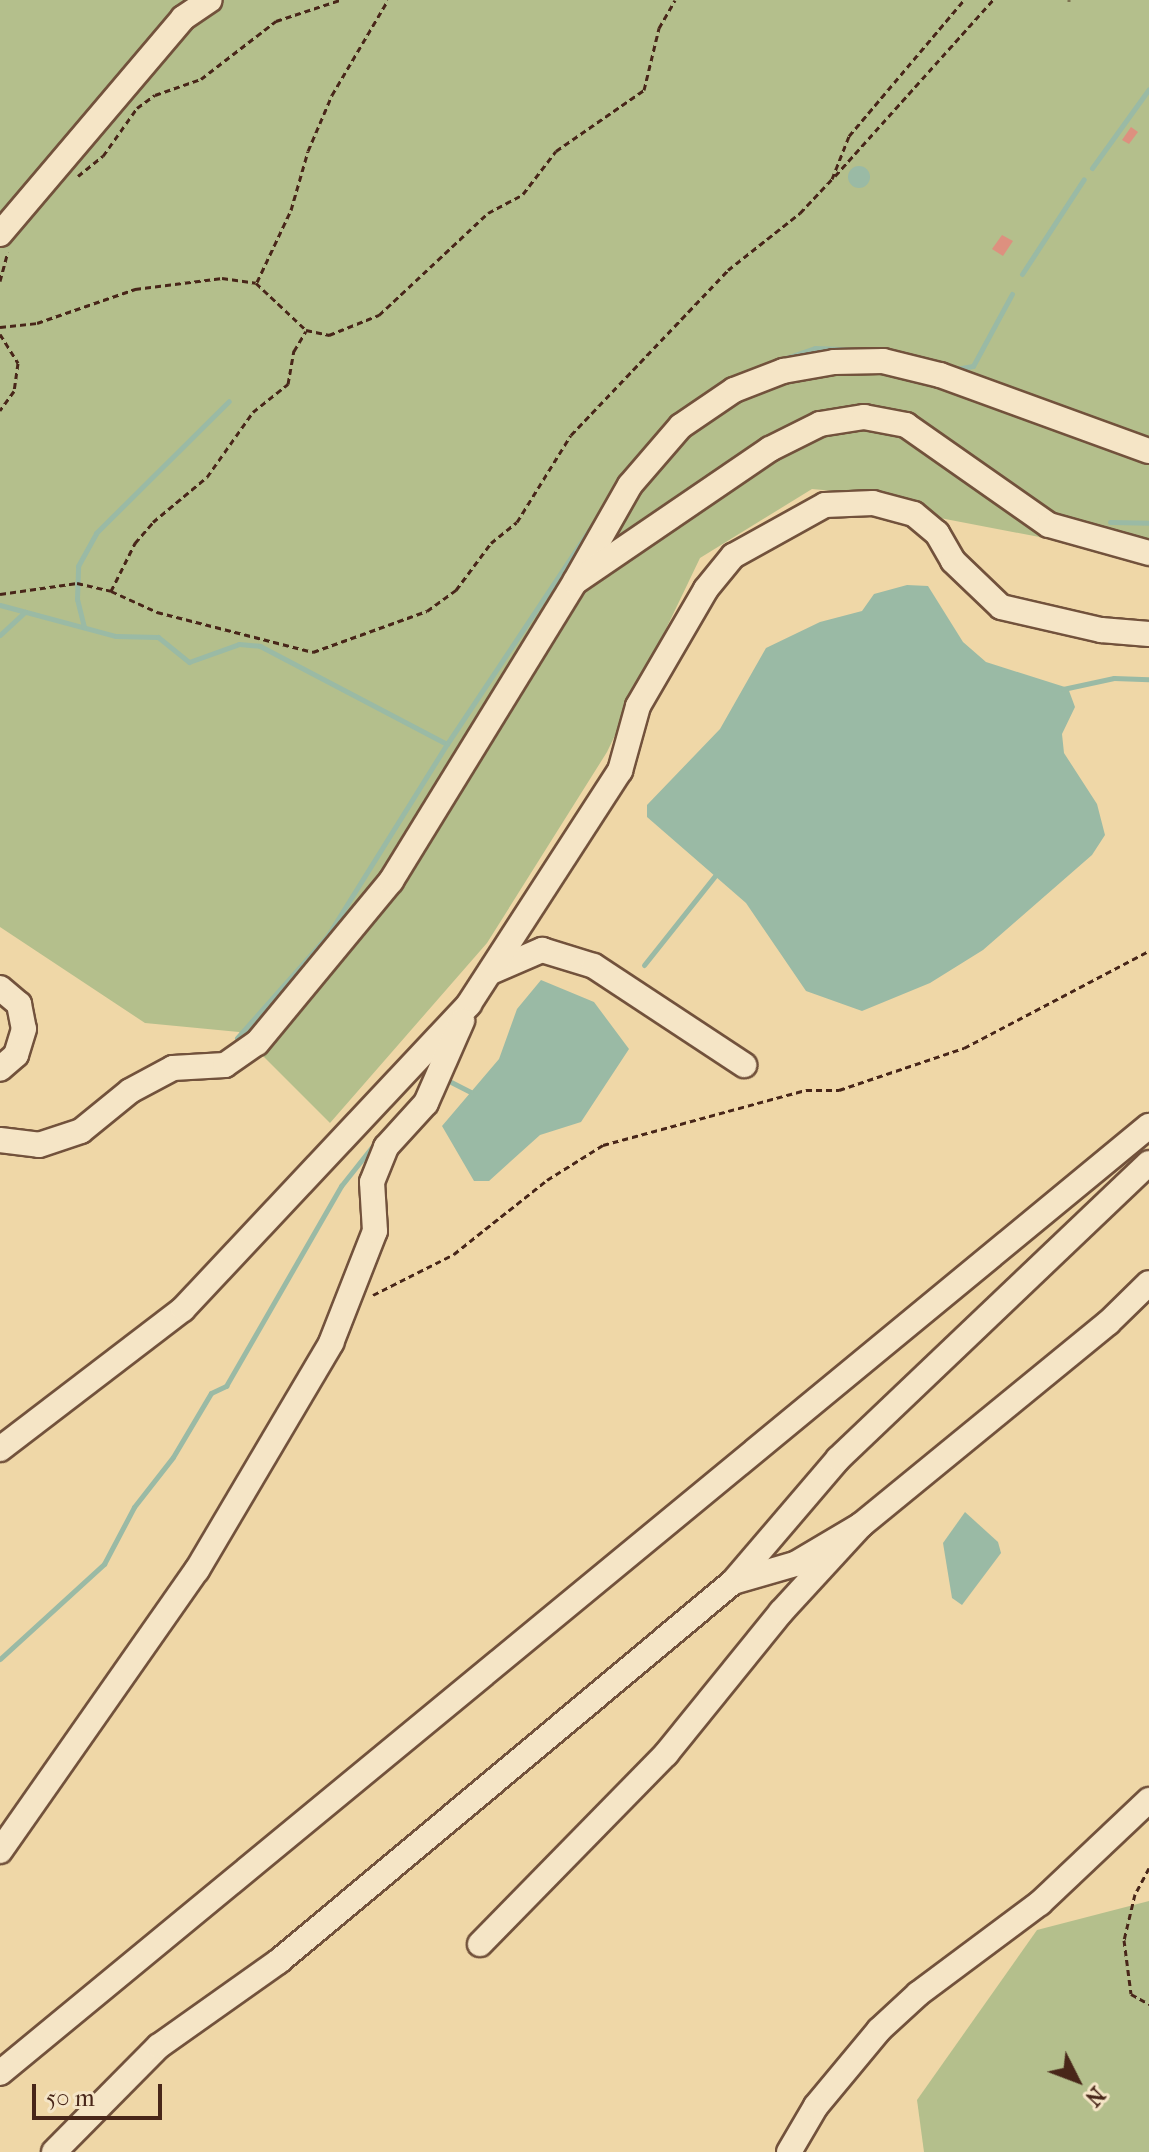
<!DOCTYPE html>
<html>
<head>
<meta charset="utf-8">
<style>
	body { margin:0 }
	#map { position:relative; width:1149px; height:2152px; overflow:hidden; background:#efd7a7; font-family:"IM FELL French Canon",serif }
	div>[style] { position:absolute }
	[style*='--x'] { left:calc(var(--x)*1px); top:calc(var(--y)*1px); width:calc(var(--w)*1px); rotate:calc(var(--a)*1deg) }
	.green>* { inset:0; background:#b4bf8c }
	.water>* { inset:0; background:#9abaa5 }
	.round { border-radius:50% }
	.stream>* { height:5px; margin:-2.5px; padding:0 2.5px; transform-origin:2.5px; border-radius:2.5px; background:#9abaa5 }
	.building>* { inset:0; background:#dd907f }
	.path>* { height:3px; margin-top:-1.5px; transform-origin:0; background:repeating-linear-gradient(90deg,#482619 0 6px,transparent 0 10px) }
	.roads { filter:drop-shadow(2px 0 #72523c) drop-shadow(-2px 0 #72523c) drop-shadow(0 2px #72523c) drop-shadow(0 -2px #72523c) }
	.minor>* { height:24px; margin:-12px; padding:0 12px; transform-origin:12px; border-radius:12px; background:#f5e5c6 }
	span { translate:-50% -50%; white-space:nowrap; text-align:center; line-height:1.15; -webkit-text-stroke:7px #f5e5c6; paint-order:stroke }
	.north { position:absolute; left:1037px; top:2040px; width:80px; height:80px; -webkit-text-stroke:6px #f5e5c6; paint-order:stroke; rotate:132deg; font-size:22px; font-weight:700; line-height:32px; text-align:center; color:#482619 }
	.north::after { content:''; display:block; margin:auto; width:28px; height:36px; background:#482619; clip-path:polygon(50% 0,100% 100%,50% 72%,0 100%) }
	.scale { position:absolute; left:32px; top:2084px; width:130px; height:36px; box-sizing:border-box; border:4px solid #482619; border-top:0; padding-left:10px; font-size:24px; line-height:28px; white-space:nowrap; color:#482619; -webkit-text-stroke:6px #f5e5c6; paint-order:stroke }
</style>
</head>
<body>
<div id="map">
	<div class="green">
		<div style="clip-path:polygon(0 0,1149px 0,1149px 558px,940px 518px,879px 495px,812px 489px,700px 558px,607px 752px,487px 943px,330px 1123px,239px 1032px,145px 1023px,0 927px)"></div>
		<div style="clip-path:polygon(1149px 1901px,1149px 2152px,924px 2152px,917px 2100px,1037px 1930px)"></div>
	</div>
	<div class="water">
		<div class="round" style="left:848px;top:166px;width:22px;height:22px"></div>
		<div style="clip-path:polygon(907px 585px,928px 586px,963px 642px,986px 662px,1068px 688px,1075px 707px,1062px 734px,1064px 753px,1097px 804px,1105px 835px,1092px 855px,983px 950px,930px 983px,862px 1011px,806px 991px,746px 903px,647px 817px,647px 805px,720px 729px,766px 648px,820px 622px,862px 611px,874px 594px)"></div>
		<div style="clip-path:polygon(541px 980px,594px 1002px,629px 1049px,581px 1122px,540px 1135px,489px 1181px,474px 1181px,442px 1126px,499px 1059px,517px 1009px)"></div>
		<div style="clip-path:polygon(965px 1512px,998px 1542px,1001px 1553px,962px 1605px,952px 1598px,943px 1543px)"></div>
	</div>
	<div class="stream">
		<div style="--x:1092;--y:168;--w:97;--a:-54.2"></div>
		<div style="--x:1022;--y:274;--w:113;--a:-56.9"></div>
		<div style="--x:887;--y:350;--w:30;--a:14"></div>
		<div style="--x:777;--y:361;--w:40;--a:-18.9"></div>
		<div style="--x:815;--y:348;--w:50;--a:2.3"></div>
		<div style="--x:956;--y:369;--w:17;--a:-10"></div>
		<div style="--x:973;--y:366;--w:82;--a:-61.6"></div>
		<div style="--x:733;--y:379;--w:38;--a:-23"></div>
		<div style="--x:1110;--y:522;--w:39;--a:1"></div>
		<div style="--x:0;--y:605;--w:120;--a:15"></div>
		<div style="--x:116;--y:636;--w:42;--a:1.4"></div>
		<div style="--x:158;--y:637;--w:40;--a:39"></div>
		<div style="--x:189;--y:662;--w:53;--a:-19.8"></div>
		<div style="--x:239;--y:644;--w:21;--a:5"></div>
		<div style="--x:260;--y:646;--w:211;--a:27.7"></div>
		<div style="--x:447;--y:744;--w:282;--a:-56.4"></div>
		<div style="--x:84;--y:627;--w:29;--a:-104"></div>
		<div style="--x:77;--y:599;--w:33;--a:-88"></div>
		<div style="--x:78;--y:566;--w:38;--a:-61"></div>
		<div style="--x:96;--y:533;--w:187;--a:-44.8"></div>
		<div style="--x:0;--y:635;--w:34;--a:-43"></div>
		<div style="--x:1063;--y:689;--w:52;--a:-12.2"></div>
		<div style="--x:1114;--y:678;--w:35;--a:2"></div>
		<div style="--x:644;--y:965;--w:119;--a:-51.5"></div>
		<div style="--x:237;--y:1038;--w:137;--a:-48.5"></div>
		<div style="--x:328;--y:935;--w:225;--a:-58.1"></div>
		<div style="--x:451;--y:1082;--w:22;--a:27"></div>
		<div style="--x:0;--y:1659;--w:141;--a:-42.4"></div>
		<div style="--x:104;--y:1564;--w:64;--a:-62.2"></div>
		<div style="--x:134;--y:1507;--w:63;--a:-52"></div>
		<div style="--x:173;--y:1457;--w:74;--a:-59.3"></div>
		<div style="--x:211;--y:1393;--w:17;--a:-25"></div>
		<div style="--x:226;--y:1386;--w:231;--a:-60.1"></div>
		<div style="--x:341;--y:1186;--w:56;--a:-51.5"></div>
	</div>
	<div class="building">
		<div style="clip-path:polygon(1131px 127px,1138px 132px,1129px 144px,1122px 140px)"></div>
		<div style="clip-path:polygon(1002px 235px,1013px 241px,1003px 256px,992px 249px)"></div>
	</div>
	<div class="path">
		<div style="--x:1069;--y:1;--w:1;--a:-90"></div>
		<div style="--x:78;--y:176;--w:32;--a:-39"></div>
		<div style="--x:103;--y:156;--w:59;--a:-54.7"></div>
		<div style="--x:137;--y:108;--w:22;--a:-36"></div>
		<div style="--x:155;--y:95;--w:49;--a:-19.2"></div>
		<div style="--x:201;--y:79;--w:95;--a:-37.7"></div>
		<div style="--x:276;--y:21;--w:67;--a:-18.2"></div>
		<div style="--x:835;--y:176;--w:237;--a:-48.1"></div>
		<div style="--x:0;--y:281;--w:30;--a:-75"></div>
		<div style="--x:257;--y:282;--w:80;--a:-64.7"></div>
		<div style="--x:291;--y:210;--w:61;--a:-73.9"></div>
		<div style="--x:308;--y:151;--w:61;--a:-66.8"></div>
		<div style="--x:332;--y:95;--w:110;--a:-59.5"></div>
		<div style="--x:0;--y:327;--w:37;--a:-6"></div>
		<div style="--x:37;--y:323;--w:104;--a:-19.1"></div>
		<div style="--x:135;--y:289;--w:88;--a:-7.2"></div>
		<div style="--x:222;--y:278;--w:34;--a:8"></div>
		<div style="--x:256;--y:283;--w:69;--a:43.2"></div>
		<div style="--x:306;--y:330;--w:24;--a:12"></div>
		<div style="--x:329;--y:335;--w:54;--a:-21.8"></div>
		<div style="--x:379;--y:315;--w:149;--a:-43.1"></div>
		<div style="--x:488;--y:213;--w:40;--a:-28"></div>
		<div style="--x:523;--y:194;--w:54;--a:-52.5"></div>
		<div style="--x:556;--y:151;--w:107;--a:-34.7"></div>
		<div style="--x:644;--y:90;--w:64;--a:-76.4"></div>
		<div style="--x:659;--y:28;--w:32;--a:-60"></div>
		<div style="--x:0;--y:334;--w:34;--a:58"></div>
		<div style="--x:18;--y:363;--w:28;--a:98"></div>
		<div style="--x:14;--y:391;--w:24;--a:126"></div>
		<div style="--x:111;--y:591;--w:54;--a:-63.4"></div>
		<div style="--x:135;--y:543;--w:28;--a:-49"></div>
		<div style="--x:153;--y:522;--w:70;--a:-39.8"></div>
		<div style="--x:207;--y:477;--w:80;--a:-54.7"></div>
		<div style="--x:253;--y:412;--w:45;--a:-38.7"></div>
		<div style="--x:288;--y:384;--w:34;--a:-80"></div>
		<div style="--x:294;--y:351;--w:23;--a:-59"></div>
		<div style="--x:0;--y:594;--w:78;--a:-8.1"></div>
		<div style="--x:77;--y:583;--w:35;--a:13"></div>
		<div style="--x:111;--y:591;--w:51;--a:24.5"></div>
		<div style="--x:157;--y:612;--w:161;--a:14.4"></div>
		<div style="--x:313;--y:652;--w:121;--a:-19.8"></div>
		<div style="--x:427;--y:611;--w:36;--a:-36"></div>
		<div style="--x:456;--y:590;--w:59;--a:-53.3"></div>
		<div style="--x:491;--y:543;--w:33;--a:-39"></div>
		<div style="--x:517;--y:522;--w:102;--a:-58.2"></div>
		<div style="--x:571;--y:435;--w:228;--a:-46.4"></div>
		<div style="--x:728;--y:270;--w:92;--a:-38.4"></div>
		<div style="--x:800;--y:213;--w:47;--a:-46.7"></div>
		<div style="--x:832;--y:179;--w:46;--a:-68.4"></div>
		<div style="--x:849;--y:136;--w:178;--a:-49.8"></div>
		<div style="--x:373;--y:1295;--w:91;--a:-26.8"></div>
		<div style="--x:454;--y:1254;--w:119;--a:-38.5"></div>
		<div style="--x:547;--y:1180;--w:66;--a:-32"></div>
		<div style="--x:603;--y:1145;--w:210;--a:-15.2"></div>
		<div style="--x:806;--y:1090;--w:33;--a:0"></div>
		<div style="--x:839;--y:1090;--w:132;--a:-18.6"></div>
		<div style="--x:964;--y:1048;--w:209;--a:-27.7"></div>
		<div style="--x:1149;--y:1868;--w:30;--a:118"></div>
		<div style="--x:1135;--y:1894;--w:47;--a:103.4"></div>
		<div style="--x:1124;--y:1940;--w:54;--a:82.6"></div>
		<div style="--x:1131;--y:1994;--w:21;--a:29"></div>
	</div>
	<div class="roads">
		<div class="minor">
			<div style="--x:0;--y:234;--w:283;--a:-49.7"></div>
			<div style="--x:183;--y:18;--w:32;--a:-34"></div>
			<div style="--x:576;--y:580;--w:109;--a:-60.4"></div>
			<div style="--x:630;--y:485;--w:78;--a:-49.2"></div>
			<div style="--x:681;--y:426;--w:64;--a:-34.2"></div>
			<div style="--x:734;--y:390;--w:53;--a:-21.2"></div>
			<div style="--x:783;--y:371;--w:52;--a:-10"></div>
			<div style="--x:834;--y:362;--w:49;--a:-1.2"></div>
			<div style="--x:883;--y:361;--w:59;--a:13.8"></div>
			<div style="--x:940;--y:375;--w:222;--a:20"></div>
			<div style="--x:491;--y:972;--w:56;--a:-23.3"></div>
			<div style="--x:542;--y:950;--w:54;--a:17.1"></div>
			<div style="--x:594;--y:966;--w:180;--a:33.4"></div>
			<div style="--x:0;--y:988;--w:25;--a:40"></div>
			<div style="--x:19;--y:1004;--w:25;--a:79"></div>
			<div style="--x:24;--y:1029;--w:27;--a:107"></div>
			<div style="--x:16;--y:1055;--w:21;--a:139"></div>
			<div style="--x:0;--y:1140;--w:39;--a:7"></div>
			<div style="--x:39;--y:1145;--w:44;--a:-18.4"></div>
			<div style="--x:81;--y:1131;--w:63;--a:-39.2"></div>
			<div style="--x:130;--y:1091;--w:49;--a:-28.1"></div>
			<div style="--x:173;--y:1068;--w:52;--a:-3.3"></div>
			<div style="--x:225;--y:1065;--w:39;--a:-35"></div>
			<div style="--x:257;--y:1043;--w:210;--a:-50.4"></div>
			<div style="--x:391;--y:881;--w:351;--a:-58.4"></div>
			<div style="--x:575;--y:582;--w:236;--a:-34.3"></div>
			<div style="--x:770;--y:449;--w:56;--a:-26.6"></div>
			<div style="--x:820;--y:424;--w:45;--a:-9"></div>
			<div style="--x:864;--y:417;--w:43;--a:10.8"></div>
			<div style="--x:906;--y:425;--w:174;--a:35"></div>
			<div style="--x:1049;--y:525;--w:104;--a:15.6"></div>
			<div style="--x:0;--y:1449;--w:230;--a:-37.4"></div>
			<div style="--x:183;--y:1309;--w:418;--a:-46.8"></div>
			<div style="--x:469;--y:1004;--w:278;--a:-57.1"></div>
			<div style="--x:620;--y:771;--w:67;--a:-74.5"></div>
			<div style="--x:638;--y:706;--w:135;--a:-59.8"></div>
			<div style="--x:706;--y:589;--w:43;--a:-50.7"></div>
			<div style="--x:733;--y:556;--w:105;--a:-29"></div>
			<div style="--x:825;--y:505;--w:48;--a:-2.4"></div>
			<div style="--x:873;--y:503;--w:42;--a:15"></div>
			<div style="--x:914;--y:514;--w:30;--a:40"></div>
			<div style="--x:937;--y:533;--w:32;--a:60"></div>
			<div style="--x:953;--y:561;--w:66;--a:43.8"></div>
			<div style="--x:1001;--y:607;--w:103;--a:13"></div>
			<div style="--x:1101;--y:630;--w:48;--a:4.8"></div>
			<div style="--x:733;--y:1582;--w:162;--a:-49.5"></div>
			<div style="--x:838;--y:1459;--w:429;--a:-43.6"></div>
			<div style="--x:0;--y:1851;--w:343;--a:-55"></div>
			<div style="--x:197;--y:1570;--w:264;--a:-59.4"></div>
			<div style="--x:331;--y:1343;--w:120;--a:-68.6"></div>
			<div style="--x:375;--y:1231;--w:49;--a:-93.5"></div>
			<div style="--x:372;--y:1182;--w:38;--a:-68"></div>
			<div style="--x:386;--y:1147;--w:59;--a:-47.7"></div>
			<div style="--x:426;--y:1103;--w:90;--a:-66.3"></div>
			<div style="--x:480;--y:1944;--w:266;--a:-45.6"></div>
			<div style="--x:666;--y:1754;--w:183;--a:-51"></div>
			<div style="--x:781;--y:1612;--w:118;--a:-47.4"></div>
			<div style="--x:861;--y:1525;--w:319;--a:-39.3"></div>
			<div style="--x:1108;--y:1323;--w:57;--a:-44.3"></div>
			<div style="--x:0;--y:2073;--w:1489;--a:-39.5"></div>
			<div style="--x:54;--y:2152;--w:149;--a:-45.3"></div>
			<div style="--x:159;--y:2046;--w:147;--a:-35.3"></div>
			<div style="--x:279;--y:1961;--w:591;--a:-39.86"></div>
			<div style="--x:733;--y:1582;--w:65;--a:-16.2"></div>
			<div style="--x:795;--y:1564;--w:77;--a:-30.6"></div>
			<div style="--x:789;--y:2152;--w:53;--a:-59.6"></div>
			<div style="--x:816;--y:2106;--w:99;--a:-50.3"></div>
			<div style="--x:879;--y:2030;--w:53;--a:-42.7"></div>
			<div style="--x:918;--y:1994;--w:152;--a:-36.7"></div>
			<div style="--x:1040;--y:1903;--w:150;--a:-43.4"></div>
		</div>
	</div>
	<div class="north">N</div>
	<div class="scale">50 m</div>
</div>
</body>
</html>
